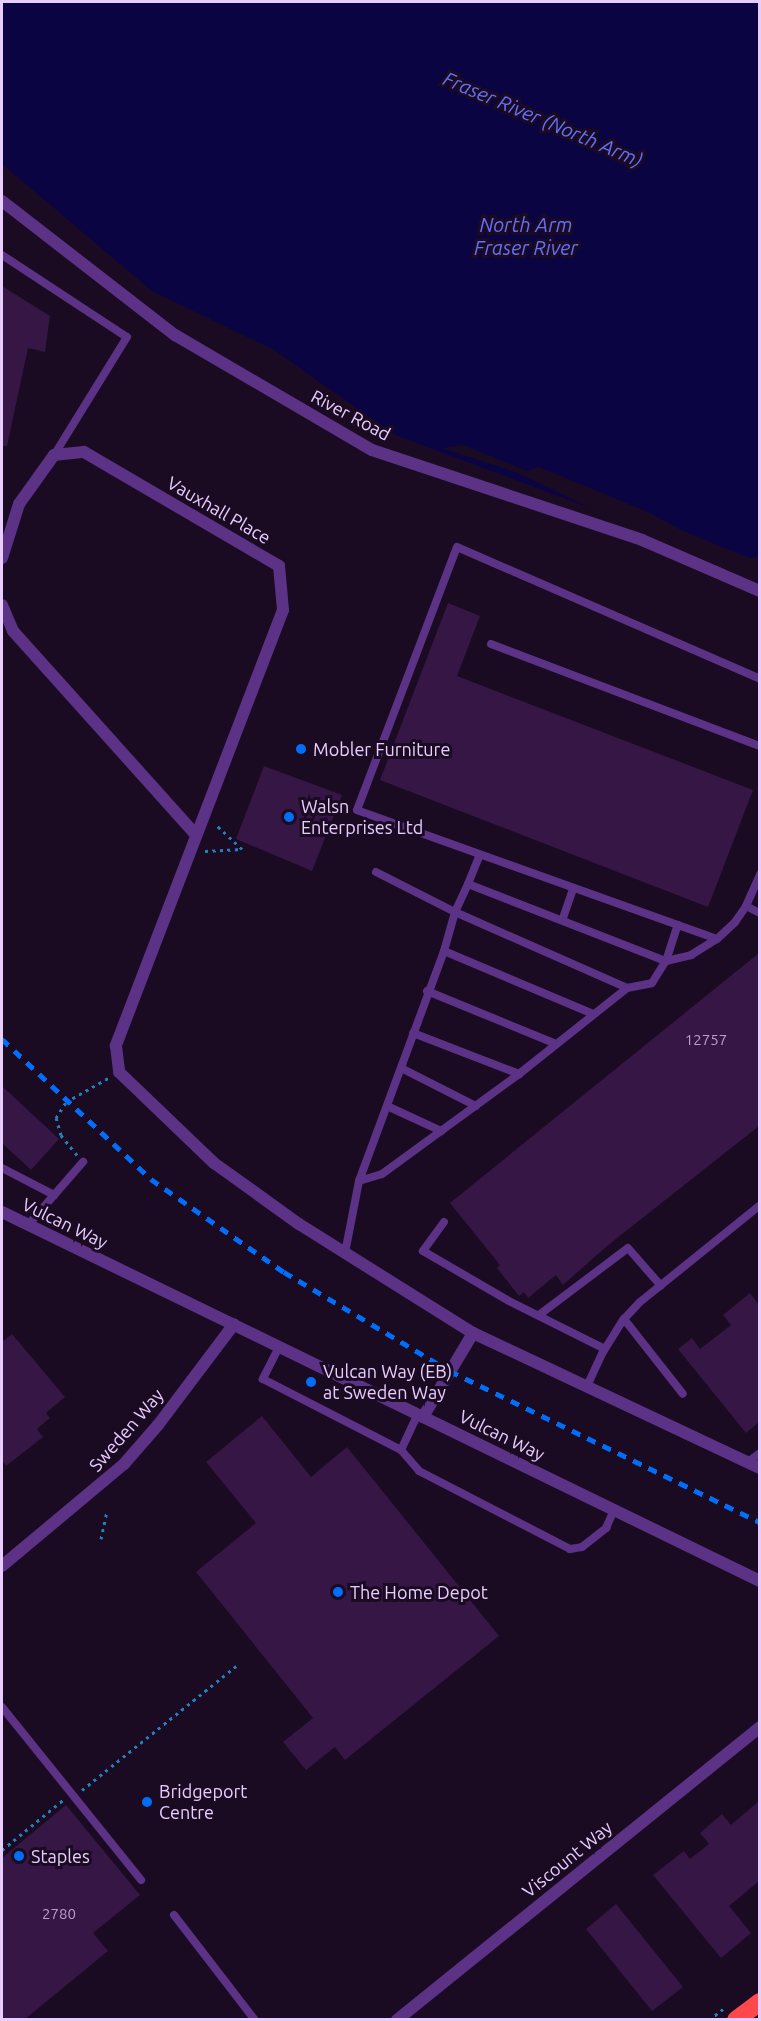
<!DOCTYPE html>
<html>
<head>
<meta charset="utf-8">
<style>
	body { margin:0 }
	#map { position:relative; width:761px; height:2021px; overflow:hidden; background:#1a0b22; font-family:Ubuntu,sans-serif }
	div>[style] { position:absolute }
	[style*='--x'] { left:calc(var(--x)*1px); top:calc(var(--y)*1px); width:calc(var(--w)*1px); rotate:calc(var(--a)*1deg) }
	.water>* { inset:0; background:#0a0542 }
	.pier>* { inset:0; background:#1a0b22 }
	.building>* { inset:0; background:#351645 }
	.path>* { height:3px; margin-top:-1.5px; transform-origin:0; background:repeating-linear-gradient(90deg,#2380bd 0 3px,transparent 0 7.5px) }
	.service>* { height:8px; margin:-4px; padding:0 4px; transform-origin:4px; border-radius:4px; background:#5b3286 }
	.minor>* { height:12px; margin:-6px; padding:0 6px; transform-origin:6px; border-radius:6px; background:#5b3286 }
	.tertiary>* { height:12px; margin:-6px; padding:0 6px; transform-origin:6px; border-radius:6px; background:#5b3286 }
	.motorway>* { height:18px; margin:-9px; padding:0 9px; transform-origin:9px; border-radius:9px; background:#ff484c }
	.rail>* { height:4.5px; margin-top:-2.25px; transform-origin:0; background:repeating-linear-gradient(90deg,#006ef8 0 9px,transparent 0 17px) }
	.dots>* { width:16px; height:16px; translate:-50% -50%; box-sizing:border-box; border:3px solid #1a0b22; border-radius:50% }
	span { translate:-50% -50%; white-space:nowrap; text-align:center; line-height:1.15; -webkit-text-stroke:6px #1a0b22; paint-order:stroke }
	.number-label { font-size:15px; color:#bc9fd0 }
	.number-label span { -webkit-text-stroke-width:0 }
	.street-label { font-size:18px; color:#e9cdff }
	.poi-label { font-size:18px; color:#e9cdff }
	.left { translate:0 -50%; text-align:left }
	.water-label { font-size:20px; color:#6370ff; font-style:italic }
	.frame { position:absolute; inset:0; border:3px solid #e9cdff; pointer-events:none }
</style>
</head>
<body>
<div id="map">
	<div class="water">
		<div style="clip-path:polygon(2px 2px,759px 2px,759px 571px,395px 435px,274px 350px,152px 291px,2px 164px)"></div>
	</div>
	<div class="pier">
		<div style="clip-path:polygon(463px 445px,527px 471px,539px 467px,650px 513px,683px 531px,749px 558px,759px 557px,760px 574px,619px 522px,518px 473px,442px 448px)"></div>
	</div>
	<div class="building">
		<div style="clip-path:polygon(2px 286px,50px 316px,45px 352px,28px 348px,7px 446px,2px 446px)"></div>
		<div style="clip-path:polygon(448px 603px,480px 616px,457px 676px,753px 790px,708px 907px,380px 780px)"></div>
		<div style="clip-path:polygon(264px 766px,342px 795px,312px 871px,236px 839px)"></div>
		<div style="clip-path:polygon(759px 953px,759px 1126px,607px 1246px,563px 1285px,556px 1275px,528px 1298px,524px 1292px,519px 1296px,497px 1268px,500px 1265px,450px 1203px)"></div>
		<div style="clip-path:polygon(2px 1086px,59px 1139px,31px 1170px,2px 1143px)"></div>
		<div style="clip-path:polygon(750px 1293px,759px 1305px,759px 1422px,746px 1433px,678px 1349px,692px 1338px,700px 1349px,731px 1325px,723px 1315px)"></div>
		<div style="clip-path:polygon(12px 1334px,65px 1397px,46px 1413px,50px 1418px,37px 1429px,43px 1437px,6px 1466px,2px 1460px,2px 1342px)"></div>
		<div style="clip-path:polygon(262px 1416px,311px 1477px,347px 1447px,499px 1636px,345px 1760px,335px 1747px,306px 1770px,283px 1742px,313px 1718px,196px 1572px,256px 1523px,206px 1462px)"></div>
		<div style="clip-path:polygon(759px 1801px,759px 1881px,729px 1906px,751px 1933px,721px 1958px,653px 1875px,684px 1851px,690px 1859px,709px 1844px,700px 1833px,722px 1814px,731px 1825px)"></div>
		<div style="clip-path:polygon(66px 1805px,140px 1895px,93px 1933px,108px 1951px,25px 2019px,2px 2019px,2px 1858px)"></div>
		<div style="clip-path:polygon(616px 1904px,683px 1987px,652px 2011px,586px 1929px)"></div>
	</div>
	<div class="path">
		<div style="--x:205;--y:851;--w:37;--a:-3"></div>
		<div style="--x:242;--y:849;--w:37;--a:-137"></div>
		<div style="--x:77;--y:1155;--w:26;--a:-129"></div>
		<div style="--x:61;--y:1135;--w:18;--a:-106"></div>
		<div style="--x:56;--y:1118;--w:19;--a:-58"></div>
		<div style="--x:66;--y:1102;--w:51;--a:-29.6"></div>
		<div style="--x:101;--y:1539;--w:29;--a:-78"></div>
		<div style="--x:82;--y:1790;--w:198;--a:-38.8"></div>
		<div style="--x:2;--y:1850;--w:79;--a:-39.3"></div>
		<div style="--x:709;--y:2020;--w:18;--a:-38"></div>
	</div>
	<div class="service">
		<div style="--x:2;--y:255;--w:149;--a:33.3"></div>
		<div style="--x:127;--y:337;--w:139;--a:121.7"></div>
		<div style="--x:491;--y:644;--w:288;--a:20.8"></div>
		<div style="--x:376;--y:872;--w:89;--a:26.9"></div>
		<div style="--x:455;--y:912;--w:188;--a:23.8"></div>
		<div style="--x:627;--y:988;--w:25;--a:-11"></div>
		<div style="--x:652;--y:983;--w:26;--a:-58"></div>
		<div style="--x:666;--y:961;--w:38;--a:-72"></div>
		<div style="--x:468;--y:884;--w:31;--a:-68"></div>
		<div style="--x:746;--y:906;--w:16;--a:27"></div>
		<div style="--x:563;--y:918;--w:31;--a:-71"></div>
		<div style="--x:717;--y:939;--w:382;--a:-160.3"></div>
		<div style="--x:357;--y:810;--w:281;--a:-69.2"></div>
		<div style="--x:457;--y:547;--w:331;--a:23.5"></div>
		<div style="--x:444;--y:951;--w:162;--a:22.9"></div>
		<div style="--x:427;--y:991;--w:137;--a:22.3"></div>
		<div style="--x:413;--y:1033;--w:114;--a:21.1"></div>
		<div style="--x:401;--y:1068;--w:84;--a:26.9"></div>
		<div style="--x:387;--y:1106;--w:60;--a:24.8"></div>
		<div style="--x:2;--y:1168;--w:59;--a:27.4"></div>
		<div style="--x:359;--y:1181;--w:24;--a:-17"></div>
		<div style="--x:382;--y:1174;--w:170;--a:-36.1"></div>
		<div style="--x:519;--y:1074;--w:138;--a:-38.5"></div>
		<div style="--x:444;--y:1222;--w:36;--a:126"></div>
		<div style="--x:423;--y:1251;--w:99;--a:30.2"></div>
		<div style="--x:509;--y:1301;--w:107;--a:26.6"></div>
		<div style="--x:28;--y:1225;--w:84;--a:-48.9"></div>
		<div style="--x:345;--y:1253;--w:73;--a:-79"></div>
		<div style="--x:359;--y:1181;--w:245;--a:-69.7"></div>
		<div style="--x:444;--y:951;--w:41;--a:-74.2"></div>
		<div style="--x:455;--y:912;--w:31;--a:-65"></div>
		<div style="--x:468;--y:884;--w:212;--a:21.3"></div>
		<div style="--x:666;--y:961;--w:26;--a:-13"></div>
		<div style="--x:691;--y:955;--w:31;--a:-32"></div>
		<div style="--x:717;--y:939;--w:25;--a:-43"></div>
		<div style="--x:735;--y:922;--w:19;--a:-55"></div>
		<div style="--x:746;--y:906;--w:35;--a:-66"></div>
		<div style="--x:539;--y:1315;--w:111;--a:-37"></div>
		<div style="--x:628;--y:1248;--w:50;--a:49"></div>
		<div style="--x:624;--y:1319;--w:95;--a:51.8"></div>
		<div style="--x:279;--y:1347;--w:36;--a:117"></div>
		<div style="--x:263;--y:1379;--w:155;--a:27.2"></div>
		<div style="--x:401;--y:1450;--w:28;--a:49"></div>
		<div style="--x:419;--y:1471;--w:170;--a:27.3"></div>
		<div style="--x:570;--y:1549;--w:12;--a:-9"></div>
		<div style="--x:582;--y:1547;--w:31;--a:-38"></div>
		<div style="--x:606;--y:1528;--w:20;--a:-66"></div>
		<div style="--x:587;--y:1386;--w:38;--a:-65"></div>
		<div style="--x:603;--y:1352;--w:39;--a:-58"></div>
		<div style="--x:624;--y:1319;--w:23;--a:-47"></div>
		<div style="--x:640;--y:1302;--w:154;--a:-38.9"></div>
		<div style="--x:401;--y:1450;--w:40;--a:-65"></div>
		<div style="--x:748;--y:1462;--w:15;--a:-37"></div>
		<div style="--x:2;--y:1707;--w:222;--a:51.2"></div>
		<div style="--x:174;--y:1915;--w:133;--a:52.4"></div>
	</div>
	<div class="minor">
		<div style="--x:2;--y:201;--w:219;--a:37.8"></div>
		<div style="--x:175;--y:335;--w:228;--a:30.3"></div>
		<div style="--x:372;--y:450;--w:285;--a:18.4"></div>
		<div style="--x:642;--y:540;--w:129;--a:23.4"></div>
		<div style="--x:2;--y:558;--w:57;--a:-72.5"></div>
		<div style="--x:19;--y:504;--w:60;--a:-54.5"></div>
		<div style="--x:54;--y:455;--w:30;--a:-6"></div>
		<div style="--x:84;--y:452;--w:226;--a:30.3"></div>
		<div style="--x:279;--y:566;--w:44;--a:84.8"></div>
		<div style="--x:283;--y:610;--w:467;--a:111"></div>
		<div style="--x:116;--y:1046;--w:26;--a:83"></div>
		<div style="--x:119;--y:1072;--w:132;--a:43.8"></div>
		<div style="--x:214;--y:1163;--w:105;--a:35.7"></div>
		<div style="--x:299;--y:1224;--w:205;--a:32.1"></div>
		<div style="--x:473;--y:1333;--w:317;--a:25.2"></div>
		<div style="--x:2;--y:605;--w:28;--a:67"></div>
		<div style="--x:13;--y:631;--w:273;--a:48.1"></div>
		<div style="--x:423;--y:1417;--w:98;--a:-59.2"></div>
		<div style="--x:397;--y:2020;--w:466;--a:-38.9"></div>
	</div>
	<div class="tertiary">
		<div style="--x:2;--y:1212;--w:843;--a:25.96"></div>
		<div style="--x:2;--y:1566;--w:159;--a:-39.9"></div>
		<div style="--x:124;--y:1464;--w:52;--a:-48.9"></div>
		<div style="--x:158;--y:1425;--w:126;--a:-53"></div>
	</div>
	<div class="motorway">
		<div style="--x:736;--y:2020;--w:30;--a:-37"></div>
	</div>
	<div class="rail">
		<div style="--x:2;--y:1039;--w:204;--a:43.2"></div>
		<div style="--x:151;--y:1179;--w:162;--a:35"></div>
		<div style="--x:284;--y:1272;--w:193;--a:30.8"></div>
		<div style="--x:450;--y:1371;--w:345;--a:26"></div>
	</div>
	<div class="dots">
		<div style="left:301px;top:749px;background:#006ef8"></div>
		<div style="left:289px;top:817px;background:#006ef8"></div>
		<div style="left:311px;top:1382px;background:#006ef8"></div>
		<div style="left:338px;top:1592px;background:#006ef8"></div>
		<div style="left:147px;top:1802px;background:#006ef8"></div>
		<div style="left:19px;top:1856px;background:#006ef8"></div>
	</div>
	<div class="number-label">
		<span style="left:706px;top:1040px">12757</span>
		<span style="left:59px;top:1914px">2780</span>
	</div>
	<div class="street-label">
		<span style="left:351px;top:415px;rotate:28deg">River Road</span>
		<span style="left:219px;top:510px;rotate:30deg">Vauxhall Place</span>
		<span style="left:65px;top:1223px;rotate:26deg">Vulcan Way</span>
		<span style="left:126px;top:1430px;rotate:-49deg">Sweden Way</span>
		<span style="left:502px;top:1435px;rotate:26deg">Vulcan Way</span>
		<span style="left:567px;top:1859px;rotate:-39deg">Viscount Way</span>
	</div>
	<div class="poi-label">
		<span class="left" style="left:313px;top:749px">Mobler Furniture</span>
		<span class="left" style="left:301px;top:817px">Walsn<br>Enterprises Ltd</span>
		<span class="left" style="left:323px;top:1382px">Vulcan Way (EB)<br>at Sweden Way</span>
		<span class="left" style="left:350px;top:1592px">The Home Depot</span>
		<span class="left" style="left:159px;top:1802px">Bridgeport<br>Centre</span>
		<span class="left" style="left:31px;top:1856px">Staples</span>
	</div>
	<div class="water-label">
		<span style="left:543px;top:119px;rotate:23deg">Fraser River (North Arm)</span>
		<span style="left:526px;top:236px">North Arm<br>Fraser River</span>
	</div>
	<div class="frame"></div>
</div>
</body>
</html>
